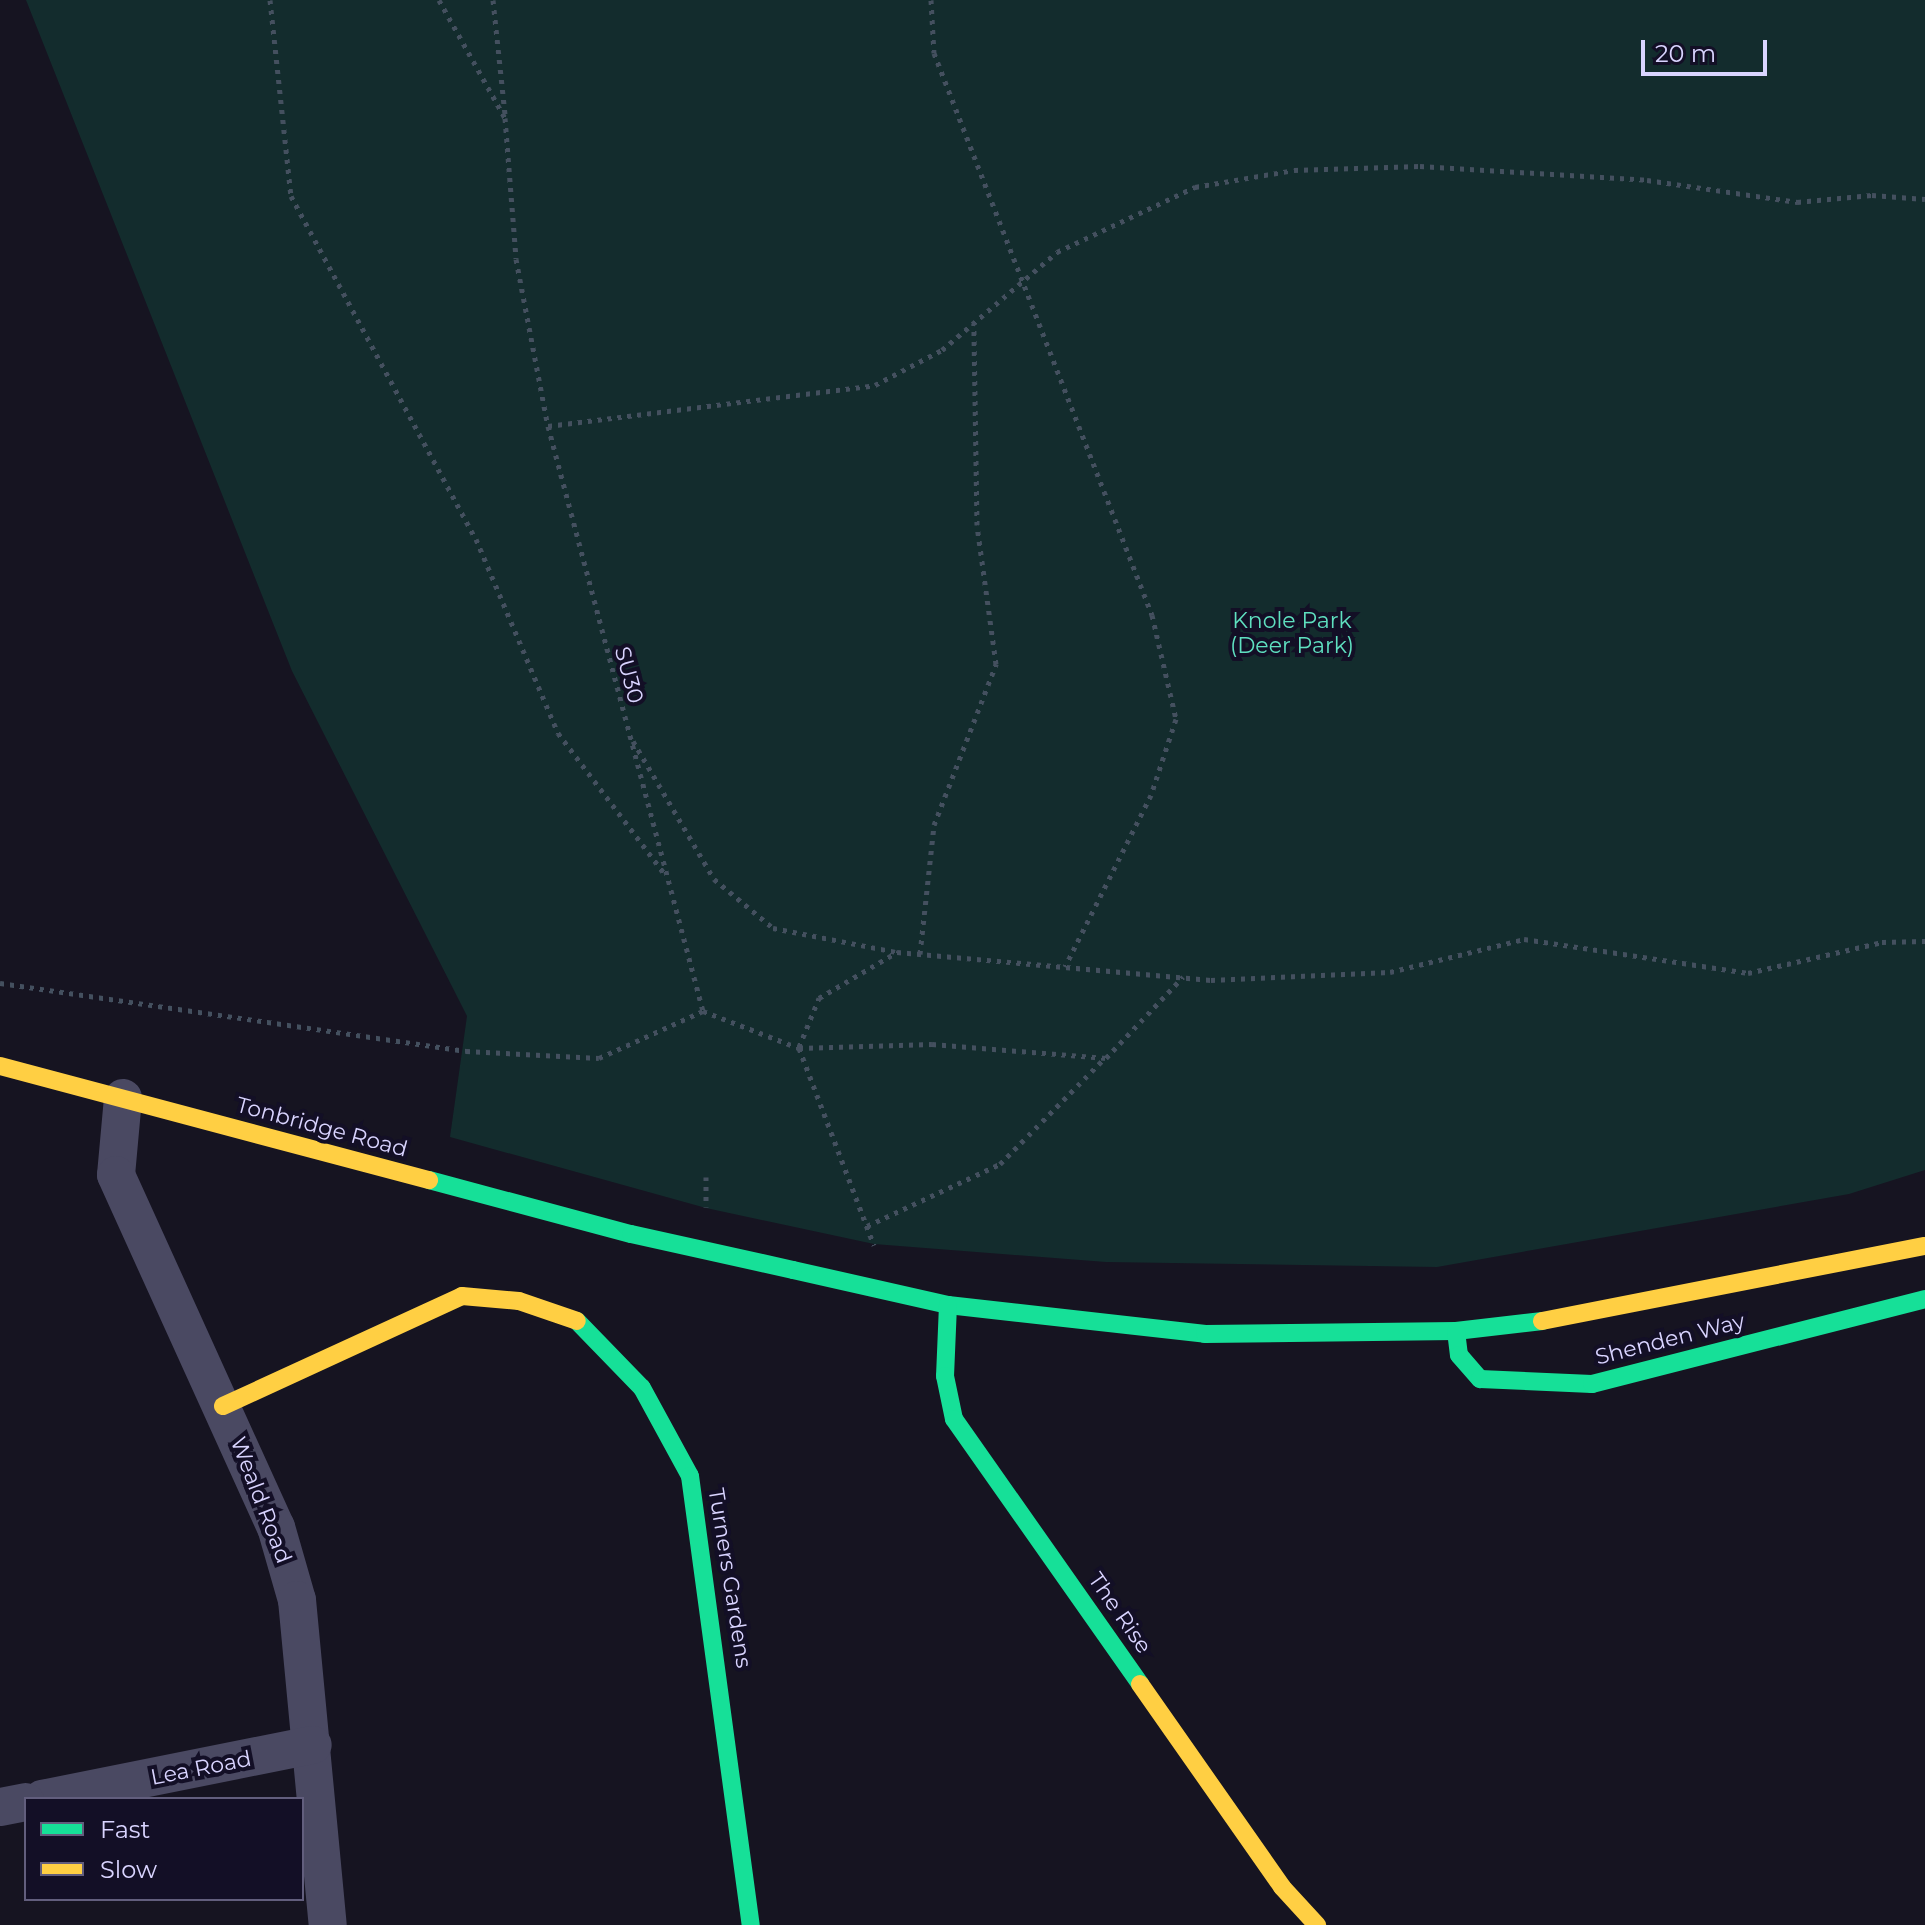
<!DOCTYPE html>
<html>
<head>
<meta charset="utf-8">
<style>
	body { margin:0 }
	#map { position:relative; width:1925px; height:1925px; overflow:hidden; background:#161421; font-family:Montserrat,sans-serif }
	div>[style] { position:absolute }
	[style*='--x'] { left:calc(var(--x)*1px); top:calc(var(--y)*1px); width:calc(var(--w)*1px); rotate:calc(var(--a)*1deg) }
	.green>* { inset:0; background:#132c2d }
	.path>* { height:5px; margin-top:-2.5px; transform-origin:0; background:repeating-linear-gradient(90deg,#44505f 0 4px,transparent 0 10px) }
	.street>* { height:38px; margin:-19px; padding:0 19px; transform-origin:19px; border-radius:19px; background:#4a4962 }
	.fast>* { height:18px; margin:-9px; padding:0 9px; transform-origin:9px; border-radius:9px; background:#16e098 }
	.slow>* { height:18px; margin:-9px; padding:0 9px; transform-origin:9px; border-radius:9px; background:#ffcf43 }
	.fast-bridge>* { height:18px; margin:-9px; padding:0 9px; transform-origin:9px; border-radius:9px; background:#16e098 }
	span { translate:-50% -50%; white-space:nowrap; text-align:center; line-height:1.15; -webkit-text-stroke:8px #130f26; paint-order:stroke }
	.park-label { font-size:22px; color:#5fe0c0 }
	.street-label { font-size:22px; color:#d9d4ff }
	.legend { position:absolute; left:24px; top:1797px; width:280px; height:104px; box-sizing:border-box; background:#130f26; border:2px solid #625e7d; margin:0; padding:10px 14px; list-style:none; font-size:24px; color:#d9d4ff }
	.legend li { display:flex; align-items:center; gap:16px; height:40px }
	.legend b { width:40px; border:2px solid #625e7d }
	.scale { position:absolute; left:1641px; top:40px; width:126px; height:36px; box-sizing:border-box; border:4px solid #d9d4ff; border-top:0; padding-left:10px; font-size:24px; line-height:28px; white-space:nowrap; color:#d9d4ff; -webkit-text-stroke:6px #130f26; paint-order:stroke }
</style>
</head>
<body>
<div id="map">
	<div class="green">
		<div style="clip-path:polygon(26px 0,1925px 0,1925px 1170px,1849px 1194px,1437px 1267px,1106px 1262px,874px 1244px,706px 1208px,450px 1137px,467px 1016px,292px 671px)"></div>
	</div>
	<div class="path">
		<div style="--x:270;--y:0;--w:197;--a:83.9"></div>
		<div style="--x:291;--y:196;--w:390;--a:61.7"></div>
		<div style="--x:476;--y:539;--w:211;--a:67.1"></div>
		<div style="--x:558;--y:733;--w:176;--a:52.9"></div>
		<div style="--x:439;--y:0;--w:135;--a:60.8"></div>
		<div style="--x:505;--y:118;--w:141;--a:85.5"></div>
		<div style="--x:516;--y:259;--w:170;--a:79.2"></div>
		<div style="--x:548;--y:426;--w:605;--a:75.16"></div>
		<div style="--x:703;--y:1011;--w:103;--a:21.1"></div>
		<div style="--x:799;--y:1048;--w:133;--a:-1.7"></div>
		<div style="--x:932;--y:1044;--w:175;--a:4.6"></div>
		<div style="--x:1106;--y:1058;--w:112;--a:-46.5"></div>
		<div style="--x:493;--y:0;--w:115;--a:84"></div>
		<div style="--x:931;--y:0;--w:53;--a:86.8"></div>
		<div style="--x:934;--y:53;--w:603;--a:68.8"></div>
		<div style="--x:1152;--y:615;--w:107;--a:77"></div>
		<div style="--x:1176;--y:719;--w:80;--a:108.2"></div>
		<div style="--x:1151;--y:795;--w:192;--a:116.6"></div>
		<div style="--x:548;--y:426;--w:330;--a:-7.1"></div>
		<div style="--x:875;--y:385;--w:76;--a:-27.6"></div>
		<div style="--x:942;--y:350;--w:151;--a:-40.4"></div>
		<div style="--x:1057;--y:252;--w:153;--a:-25.2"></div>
		<div style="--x:1195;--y:187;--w:100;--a:-9.7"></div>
		<div style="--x:1294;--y:170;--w:126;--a:-1.8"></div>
		<div style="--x:1420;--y:166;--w:227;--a:3.5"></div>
		<div style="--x:1647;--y:180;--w:152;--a:8.3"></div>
		<div style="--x:1797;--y:202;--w:75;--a:-5.3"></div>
		<div style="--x:1872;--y:195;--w:53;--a:4.3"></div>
		<div style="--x:633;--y:741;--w:160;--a:59.6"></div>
		<div style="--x:714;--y:879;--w:77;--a:39.7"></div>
		<div style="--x:773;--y:928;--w:125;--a:11"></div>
		<div style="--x:920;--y:954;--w:130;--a:-83.8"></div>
		<div style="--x:934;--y:825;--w:173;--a:-68.9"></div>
		<div style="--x:996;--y:664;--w:140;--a:-97.8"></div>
		<div style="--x:977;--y:525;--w:202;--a:-90.9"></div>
		<div style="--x:0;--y:983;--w:471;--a:8.3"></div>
		<div style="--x:466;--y:1051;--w:133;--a:3"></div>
		<div style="--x:599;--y:1058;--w:114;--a:-24.3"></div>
		<div style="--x:799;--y:1047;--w:53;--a:-67.8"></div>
		<div style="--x:819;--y:998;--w:91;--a:-30.5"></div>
		<div style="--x:897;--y:952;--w:315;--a:5.1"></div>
		<div style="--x:1211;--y:980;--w:179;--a:-2.6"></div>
		<div style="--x:1390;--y:972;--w:138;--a:-13.8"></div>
		<div style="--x:1524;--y:939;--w:227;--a:8.6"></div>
		<div style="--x:1748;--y:973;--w:138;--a:-13"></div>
		<div style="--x:1882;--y:942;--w:43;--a:-1.3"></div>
		<div style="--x:799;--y:1048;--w:211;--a:69.2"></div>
		<div style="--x:706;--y:1177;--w:30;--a:90"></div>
		<div style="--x:867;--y:1226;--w:147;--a:-25"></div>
		<div style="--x:1000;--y:1164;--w:149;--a:-45.3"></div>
	</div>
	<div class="street">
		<div style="--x:123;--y:1098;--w:77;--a:95.2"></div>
		<div style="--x:116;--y:1175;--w:387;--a:65.6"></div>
		<div style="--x:276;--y:1527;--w:76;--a:74"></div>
		<div style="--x:297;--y:1600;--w:326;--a:84.6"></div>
		<div style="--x:42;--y:1799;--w:276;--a:-11.3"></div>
		<div style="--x:0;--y:1807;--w:26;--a:-11"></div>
	</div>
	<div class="fast">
		<div style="--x:429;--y:1180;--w:209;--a:15"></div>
		<div style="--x:793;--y:1270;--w:159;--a:12.7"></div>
		<div style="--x:948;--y:1305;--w:259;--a:6.4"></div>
		<div style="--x:1205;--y:1334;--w:251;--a:-0.7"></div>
		<div style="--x:1456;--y:1331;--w:87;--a:-6.6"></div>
		<div style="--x:948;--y:1305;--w:71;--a:92.4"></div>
		<div style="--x:945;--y:1376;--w:44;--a:78.2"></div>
		<div style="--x:954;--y:1419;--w:324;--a:54.9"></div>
		<div style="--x:577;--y:1321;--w:93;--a:45.9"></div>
		<div style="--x:642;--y:1388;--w:100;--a:61.4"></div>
		<div style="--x:690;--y:1476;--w:453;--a:82.3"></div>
		<div style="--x:1456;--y:1331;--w:24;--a:83"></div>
		<div style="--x:1459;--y:1355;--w:32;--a:49"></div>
		<div style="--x:1480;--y:1379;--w:112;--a:2.6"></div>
		<div style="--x:1592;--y:1384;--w:344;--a:-14.3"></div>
	</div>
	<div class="slow">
		<div style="--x:0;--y:1066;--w:444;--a:14.9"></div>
		<div style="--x:1542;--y:1321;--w:390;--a:-11.1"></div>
		<div style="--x:223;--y:1406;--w:263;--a:-24.7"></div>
		<div style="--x:462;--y:1296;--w:57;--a:5"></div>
		<div style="--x:519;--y:1301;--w:61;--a:19"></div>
		<div style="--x:1140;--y:1684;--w:248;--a:55"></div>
		<div style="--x:1282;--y:1887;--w:52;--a:47.4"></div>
	</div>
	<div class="fast-bridge">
		<div style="--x:631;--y:1234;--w:166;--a:12.5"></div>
	</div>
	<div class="park-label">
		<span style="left:1292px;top:633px">Knole Park<br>(Deer Park)</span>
	</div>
	<div class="street-label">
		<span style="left:629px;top:675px;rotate:75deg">SU30</span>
		<span style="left:322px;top:1127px;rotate:15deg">Tonbridge Road</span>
		<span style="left:1670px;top:1339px;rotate:-14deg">Shenden Way</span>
		<span style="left:261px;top:1500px;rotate:69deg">Weald Road</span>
		<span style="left:730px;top:1578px;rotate:81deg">Turners Gardens</span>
		<span style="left:1120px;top:1613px;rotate:55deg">The Rise</span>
		<span style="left:201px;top:1768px;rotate:-11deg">Lea Road</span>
	</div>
	<ul class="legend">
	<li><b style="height:10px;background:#16e098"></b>Fast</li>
	<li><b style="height:10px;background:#ffcf43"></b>Slow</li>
	</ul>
	<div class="scale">20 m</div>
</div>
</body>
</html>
